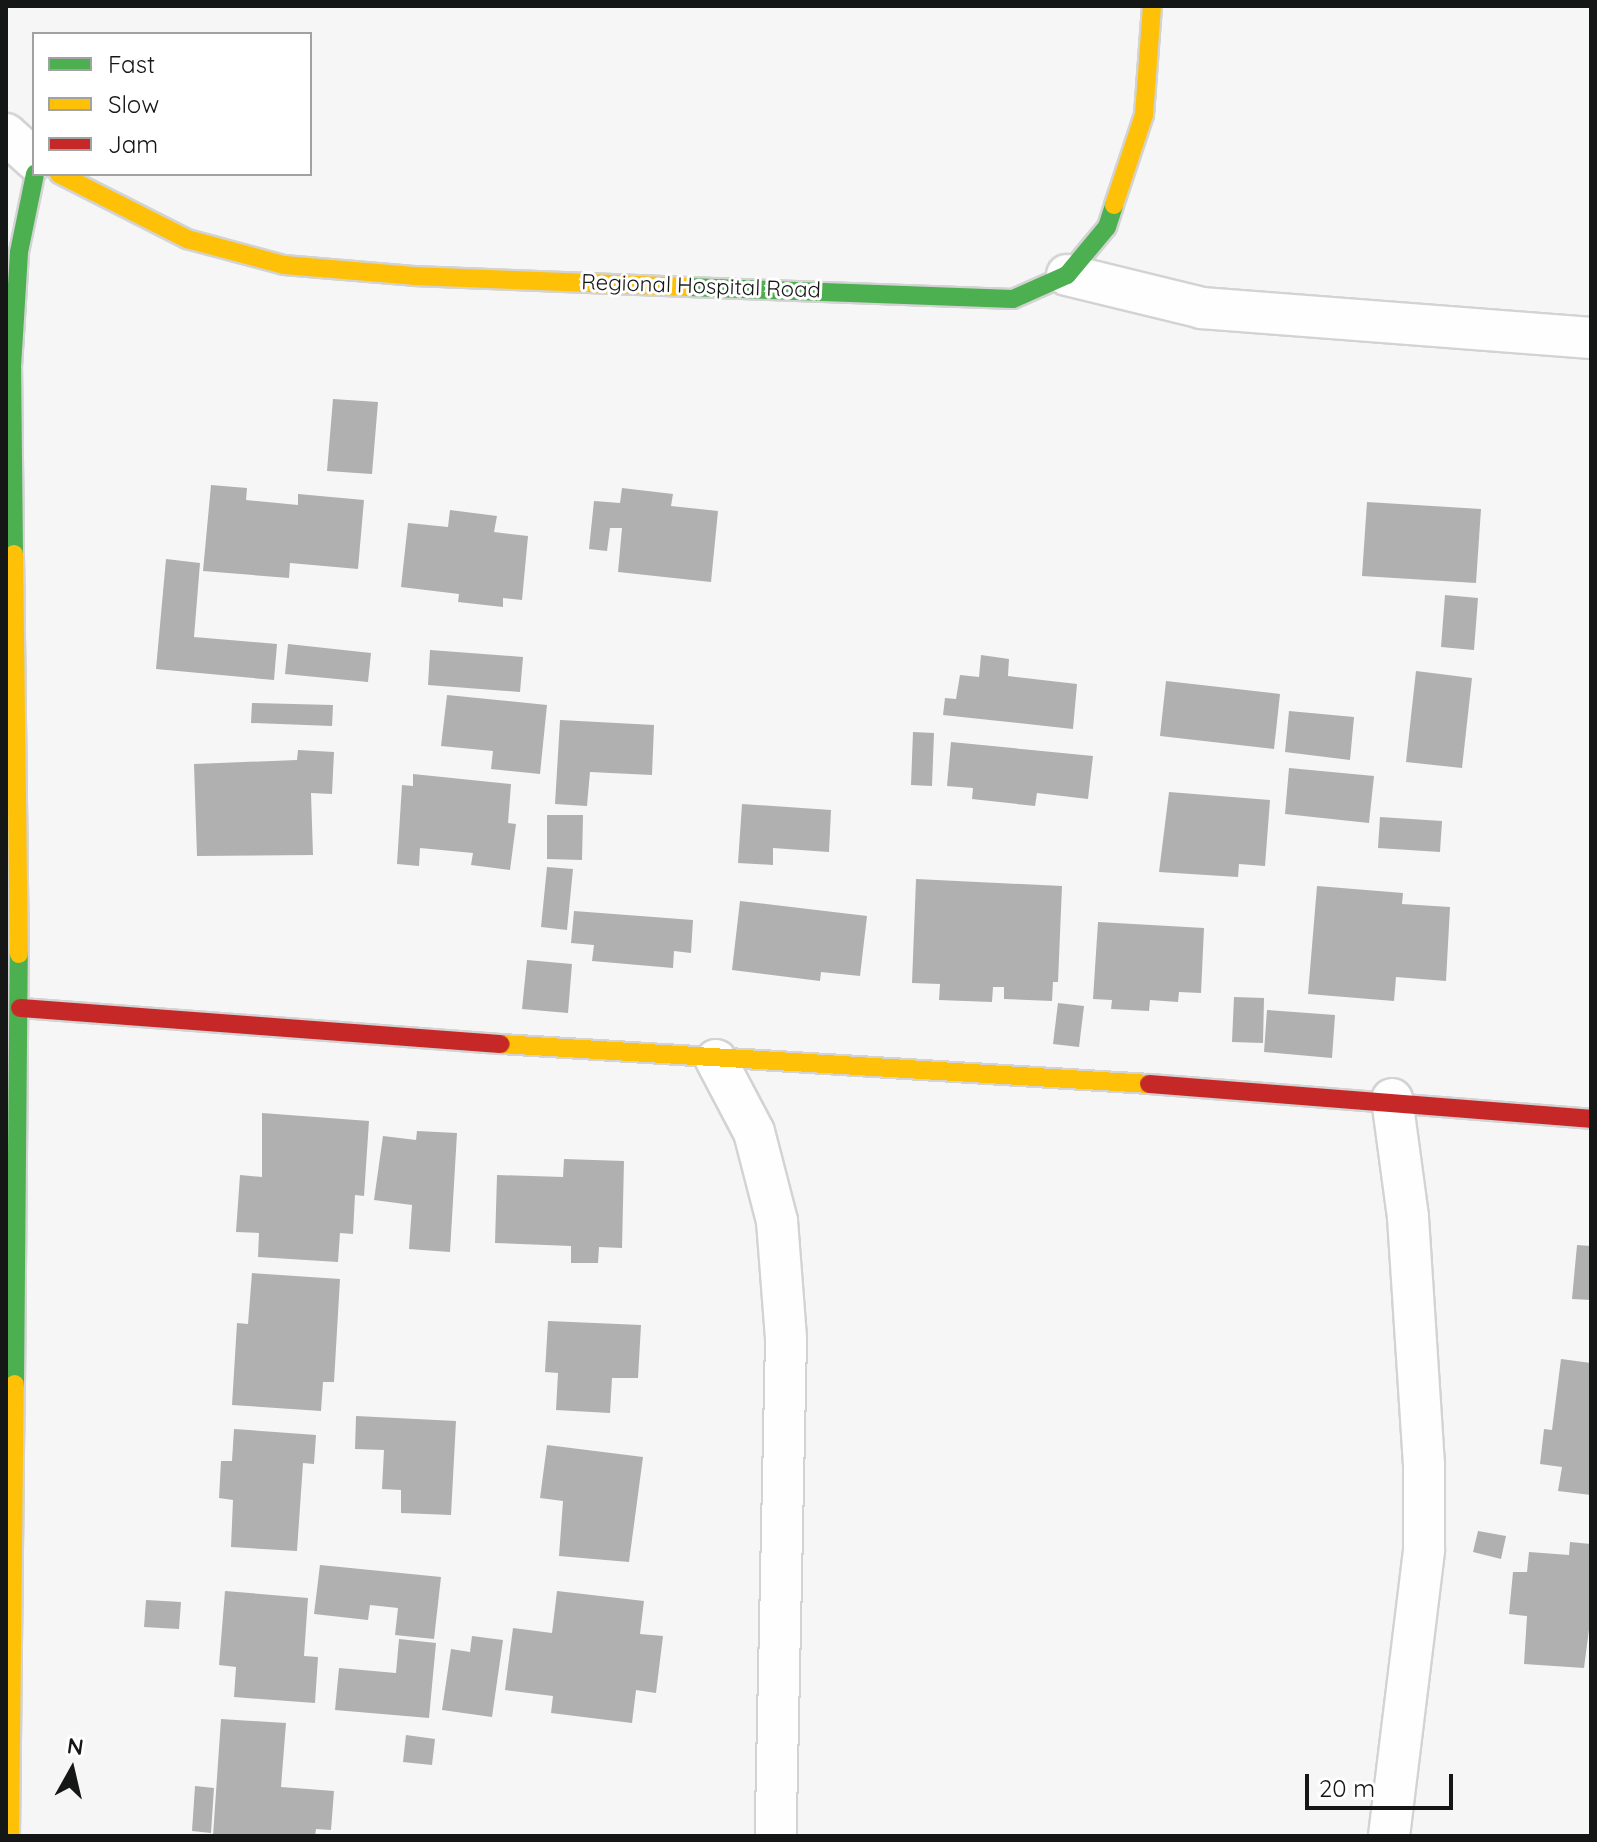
<!DOCTYPE html>
<html>
<head>
<meta charset="utf-8">
<style>
	body { margin:0 }
	#map { position:relative; width:1597px; height:1842px; overflow:hidden; background:#f6f6f6; font-family:Quicksand,sans-serif }
	div>[style] { position:absolute }
	[style*='--x'] { left:calc(var(--x)*1px); top:calc(var(--y)*1px); width:calc(var(--w)*1px); rotate:calc(var(--a)*1deg) }
	.building>* { inset:0; background:#b0b0b0 }
	.roads { filter:drop-shadow(2px 0 #d3d3d3) drop-shadow(-2px 0 #d3d3d3) drop-shadow(0 2px #d3d3d3) drop-shadow(0 -2px #d3d3d3) }
	.street>* { height:40px; margin:-20px; padding:0 20px; transform-origin:20px; border-radius:20px; background:#fefefe }
	.fast>* { height:18px; margin:-9px; padding:0 9px; transform-origin:9px; border-radius:9px; background:#4caf50 }
	.slow>* { height:18px; margin:-9px; padding:0 9px; transform-origin:9px; border-radius:9px; background:#ffc107 }
	.jam>* { height:18px; margin:-9px; padding:0 9px; transform-origin:9px; border-radius:9px; background:#c62828 }
	span { translate:-50% -50%; white-space:nowrap; text-align:center; line-height:1.15; -webkit-text-stroke:6px #fff; paint-order:stroke }
	.street-label { font-size:22px; color:#151616 }
	.frame { position:absolute; inset:0; border:8px solid #151616; pointer-events:none }
	.legend { position:absolute; left:32px; top:32px; width:280px; height:144px; box-sizing:border-box; background:#fff; border:2px solid #a1a2a2; margin:0; padding:10px 14px; list-style:none; font-size:24px; color:#151616 }
	.legend li { display:flex; align-items:center; gap:16px; height:40px }
	.legend b { width:40px; border:2px solid #a1a2a2 }
	.north { position:absolute; left:32px; top:1730px; width:80px; height:80px; -webkit-text-stroke:6px #fff; paint-order:stroke; rotate:8deg; font-size:22px; font-weight:700; line-height:32px; text-align:center; color:#151616 }
	.north::after { content:''; display:block; margin:auto; width:28px; height:36px; background:#151616; clip-path:polygon(50% 0,100% 100%,50% 72%,0 100%) }
	.scale { position:absolute; left:1305px; top:1774px; width:148px; height:36px; box-sizing:border-box; border:4px solid #151616; border-top:0; padding-left:10px; font-size:24px; line-height:28px; white-space:nowrap; color:#151616; -webkit-text-stroke:6px #fff; paint-order:stroke }
</style>
</head>
<body>
<div id="map">
	<div class="building">
		<div style="clip-path:polygon(333px 399px,378px 402px,372px 474px,327px 471px)"></div>
		<div style="clip-path:polygon(211px 485px,247px 488px,246px 500px,298px 505px,298px 494px,364px 500px,358px 569px,290px 563px,289px 578px,203px 571px)"></div>
		<div style="clip-path:polygon(622px 488px,673px 494px,671px 506px,718px 511px,711px 582px,618px 572px,622px 528px,610px 528px,607px 551px,589px 549px,594px 501px,620px 503px)"></div>
		<div style="clip-path:polygon(1367px 502px,1481px 509px,1476px 583px,1362px 576px)"></div>
		<div style="clip-path:polygon(450px 510px,497px 516px,494px 532px,528px 536px,522px 600px,503px 598px,503px 607px,458px 602px,459px 594px,401px 587px,408px 523px,448px 527px)"></div>
		<div style="clip-path:polygon(166px 559px,200px 563px,194px 637px,277px 644px,274px 680px,156px 669px)"></div>
		<div style="clip-path:polygon(1445px 595px,1478px 598px,1474px 650px,1441px 647px)"></div>
		<div style="clip-path:polygon(288px 644px,371px 653px,368px 682px,285px 674px)"></div>
		<div style="clip-path:polygon(430px 650px,523px 657px,520px 692px,428px 685px)"></div>
		<div style="clip-path:polygon(981px 655px,1009px 659px,1008px 676px,1077px 684px,1073px 729px,943px 715px,945px 698px,956px 699px,960px 675px,979px 677px)"></div>
		<div style="clip-path:polygon(1416px 671px,1472px 678px,1462px 768px,1406px 762px)"></div>
		<div style="clip-path:polygon(1166px 681px,1280px 694px,1274px 749px,1160px 736px)"></div>
		<div style="clip-path:polygon(447px 695px,547px 705px,540px 774px,491px 769px,493px 751px,441px 746px)"></div>
		<div style="clip-path:polygon(252px 703px,333px 705px,332px 726px,251px 723px)"></div>
		<div style="clip-path:polygon(1289px 711px,1354px 717px,1350px 760px,1285px 752px)"></div>
		<div style="clip-path:polygon(560px 720px,654px 725px,652px 775px,590px 772px,587px 806px,555px 804px)"></div>
		<div style="clip-path:polygon(913px 732px,934px 733px,932px 786px,911px 785px)"></div>
		<div style="clip-path:polygon(951px 742px,1093px 756px,1088px 799px,1037px 793px,1035px 806px,972px 799px,973px 788px,947px 786px)"></div>
		<div style="clip-path:polygon(298px 750px,334px 752px,332px 794px,311px 793px,313px 855px,197px 856px,194px 764px,297px 760px)"></div>
		<div style="clip-path:polygon(1289px 768px,1374px 776px,1369px 823px,1285px 814px)"></div>
		<div style="clip-path:polygon(413px 774px,511px 784px,508px 823px,516px 824px,510px 870px,471px 865px,473px 853px,420px 848px,419px 866px,397px 864px,402px 785px,413px 786px)"></div>
		<div style="clip-path:polygon(1169px 792px,1270px 800px,1265px 866px,1239px 864px,1238px 877px,1159px 872px)"></div>
		<div style="clip-path:polygon(742px 804px,831px 810px,829px 852px,773px 848px,773px 865px,738px 863px)"></div>
		<div style="clip-path:polygon(547px 815px,583px 815px,582px 860px,547px 859px)"></div>
		<div style="clip-path:polygon(1380px 817px,1442px 821px,1440px 852px,1378px 848px)"></div>
		<div style="clip-path:polygon(547px 867px,573px 869px,567px 930px,541px 927px)"></div>
		<div style="clip-path:polygon(916px 879px,1062px 886px,1058px 982px,1053px 982px,1052px 1001px,1004px 999px,1004px 987px,993px 987px,992px 1002px,939px 1000px,940px 984px,912px 983px)"></div>
		<div style="clip-path:polygon(1317px 886px,1403px 893px,1402px 904px,1450px 907px,1446px 981px,1396px 977px,1394px 1001px,1308px 994px)"></div>
		<div style="clip-path:polygon(740px 901px,867px 916px,860px 976px,821px 972px,820px 981px,732px 970px)"></div>
		<div style="clip-path:polygon(574px 911px,693px 920px,691px 953px,674px 951px,673px 968px,592px 961px,594px 945px,571px 943px)"></div>
		<div style="clip-path:polygon(1098px 922px,1204px 928px,1201px 993px,1179px 992px,1178px 1002px,1150px 1000px,1149px 1011px,1111px 1009px,1112px 1000px,1093px 999px)"></div>
		<div style="clip-path:polygon(527px 960px,572px 964px,568px 1013px,522px 1009px)"></div>
		<div style="clip-path:polygon(1234px 997px,1264px 998px,1263px 1043px,1232px 1042px)"></div>
		<div style="clip-path:polygon(1058px 1003px,1084px 1006px,1079px 1047px,1053px 1044px)"></div>
		<div style="clip-path:polygon(1267px 1010px,1335px 1015px,1332px 1058px,1264px 1052px)"></div>
		<div style="clip-path:polygon(262px 1113px,369px 1121px,364px 1196px,355px 1195px,353px 1234px,340px 1233px,338px 1262px,258px 1257px,259px 1233px,236px 1232px,240px 1175px,262px 1177px)"></div>
		<div style="clip-path:polygon(417px 1131px,457px 1133px,450px 1252px,409px 1249px,412px 1205px,374px 1200px,383px 1136px,416px 1140px)"></div>
		<div style="clip-path:polygon(564px 1159px,624px 1161px,622px 1248px,599px 1247px,598px 1263px,571px 1263px,571px 1246px,495px 1243px,497px 1175px,563px 1177px)"></div>
		<div style="clip-path:polygon(1577px 1245px,1591px 1246px,1591px 1300px,1572px 1299px)"></div>
		<div style="clip-path:polygon(252px 1273px,340px 1279px,334px 1382px,323px 1382px,321px 1411px,232px 1405px,237px 1323px,248px 1324px)"></div>
		<div style="clip-path:polygon(548px 1321px,641px 1325px,638px 1378px,612px 1378px,610px 1413px,556px 1410px,558px 1373px,545px 1372px)"></div>
		<div style="clip-path:polygon(1561px 1359px,1591px 1363px,1591px 1495px,1558px 1491px,1562px 1467px,1540px 1464px,1544px 1429px,1552px 1430px)"></div>
		<div style="clip-path:polygon(356px 1416px,456px 1421px,451px 1515px,401px 1513px,401px 1490px,382px 1489px,384px 1450px,355px 1449px)"></div>
		<div style="clip-path:polygon(234px 1429px,316px 1435px,314px 1464px,303px 1463px,297px 1551px,231px 1547px,233px 1500px,219px 1498px,221px 1461px,232px 1461px)"></div>
		<div style="clip-path:polygon(547px 1445px,643px 1457px,629px 1562px,559px 1556px,563px 1501px,540px 1498px)"></div>
		<div style="clip-path:polygon(1478px 1531px,1506px 1536px,1501px 1559px,1473px 1552px)"></div>
		<div style="clip-path:polygon(1570px 1542px,1591px 1544px,1591px 1614px,1584px 1668px,1524px 1664px,1527px 1616px,1509px 1614px,1513px 1572px,1527px 1572px,1529px 1552px,1569px 1555px)"></div>
		<div style="clip-path:polygon(320px 1565px,441px 1577px,434px 1639px,395px 1635px,398px 1608px,370px 1605px,368px 1620px,314px 1614px)"></div>
		<div style="clip-path:polygon(225px 1591px,308px 1598px,304px 1656px,318px 1657px,315px 1703px,234px 1697px,236px 1667px,219px 1665px)"></div>
		<div style="clip-path:polygon(557px 1591px,644px 1601px,640px 1634px,663px 1636px,656px 1693px,636px 1690px,632px 1723px,551px 1713px,553px 1696px,505px 1690px,513px 1628px,552px 1633px)"></div>
		<div style="clip-path:polygon(146px 1600px,181px 1602px,179px 1629px,144px 1627px)"></div>
		<div style="clip-path:polygon(472px 1636px,503px 1640px,492px 1717px,442px 1710px,451px 1649px,470px 1652px)"></div>
		<div style="clip-path:polygon(399px 1639px,436px 1643px,429px 1718px,335px 1710px,339px 1668px,396px 1673px)"></div>
		<div style="clip-path:polygon(221px 1719px,286px 1723px,281px 1787px,334px 1791px,331px 1830px,316px 1829px,315px 1836px,213px 1836px)"></div>
		<div style="clip-path:polygon(406px 1735px,435px 1739px,432px 1765px,403px 1762px)"></div>
		<div style="clip-path:polygon(195px 1786px,214px 1788px,211px 1833px,192px 1831px)"></div>
	</div>
	<div class="roads">
		<div class="street">
			<div style="--x:6;--y:134;--w:38;--a:42"></div>
			<div style="--x:1067;--y:275;--w:139;--a:13.7"></div>
			<div style="--x:1202;--y:308;--w:390;--a:4.4"></div>
			<div style="--x:716;--y:1060;--w:81;--a:62.2"></div>
			<div style="--x:754;--y:1132;--w:92;--a:75.5"></div>
			<div style="--x:777;--y:1221;--w:118;--a:85.6"></div>
			<div style="--x:786;--y:1339;--w:497;--a:91.2"></div>
			<div style="--x:1389;--y:1836;--w:289;--a:-83"></div>
			<div style="--x:1424;--y:1549;--w:84;--a:-90"></div>
			<div style="--x:1424;--y:1465;--w:249;--a:-93.7"></div>
			<div style="--x:1408;--y:1217;--w:119;--a:-97.7"></div>
		</div>
		<div class="fast">
			<div style="--x:688;--y:287;--w:325;--a:2.1"></div>
			<div style="--x:1013;--y:299;--w:59;--a:-24"></div>
			<div style="--x:1067;--y:275;--w:62;--a:-50.2"></div>
			<div style="--x:1107;--y:227;--w:23;--a:-72"></div>
			<div style="--x:14;--y:554;--w:187;--a:-90.6"></div>
			<div style="--x:12;--y:367;--w:115;--a:-86.5"></div>
			<div style="--x:19;--y:252;--w:80;--a:-78.4"></div>
			<div style="--x:15;--y:1384;--w:430;--a:-89.5"></div>
		</div>
		<div class="slow">
			<div style="--x:59;--y:174;--w:144;--a:26.9"></div>
			<div style="--x:187;--y:239;--w:100;--a:15"></div>
			<div style="--x:284;--y:265;--w:130;--a:4.8"></div>
			<div style="--x:414;--y:276;--w:274;--a:2.3"></div>
			<div style="--x:1114;--y:205;--w:95;--a:-71.6"></div>
			<div style="--x:1144;--y:115;--w:109;--a:-85.8"></div>
			<div style="--x:14;--y:554;--w:400;--a:89.3"></div>
			<div style="--x:501;--y:1044;--w:649;--a:3.53"></div>
			<div style="--x:10;--y:1836;--w:452;--a:-89.4"></div>
		</div>
		<div class="jam">
			<div style="--x:20;--y:1008;--w:482;--a:4.3"></div>
			<div style="--x:1149;--y:1084;--w:443;--a:4.5"></div>
		</div>
	</div>
	<div class="street-label">
		<span style="left:701px;top:286px;rotate:2deg">Regional Hospital Road</span>
	</div>
	<div class="frame"></div>
	<ul class="legend">
	<li><b style="height:10px;background:#4caf50"></b>Fast</li>
	<li><b style="height:10px;background:#ffc107"></b>Slow</li>
	<li><b style="height:10px;background:#c62828"></b>Jam</li>
	</ul>
	<div class="north">N</div>
	<div class="scale">20 m</div>
</div>
</body>
</html>
